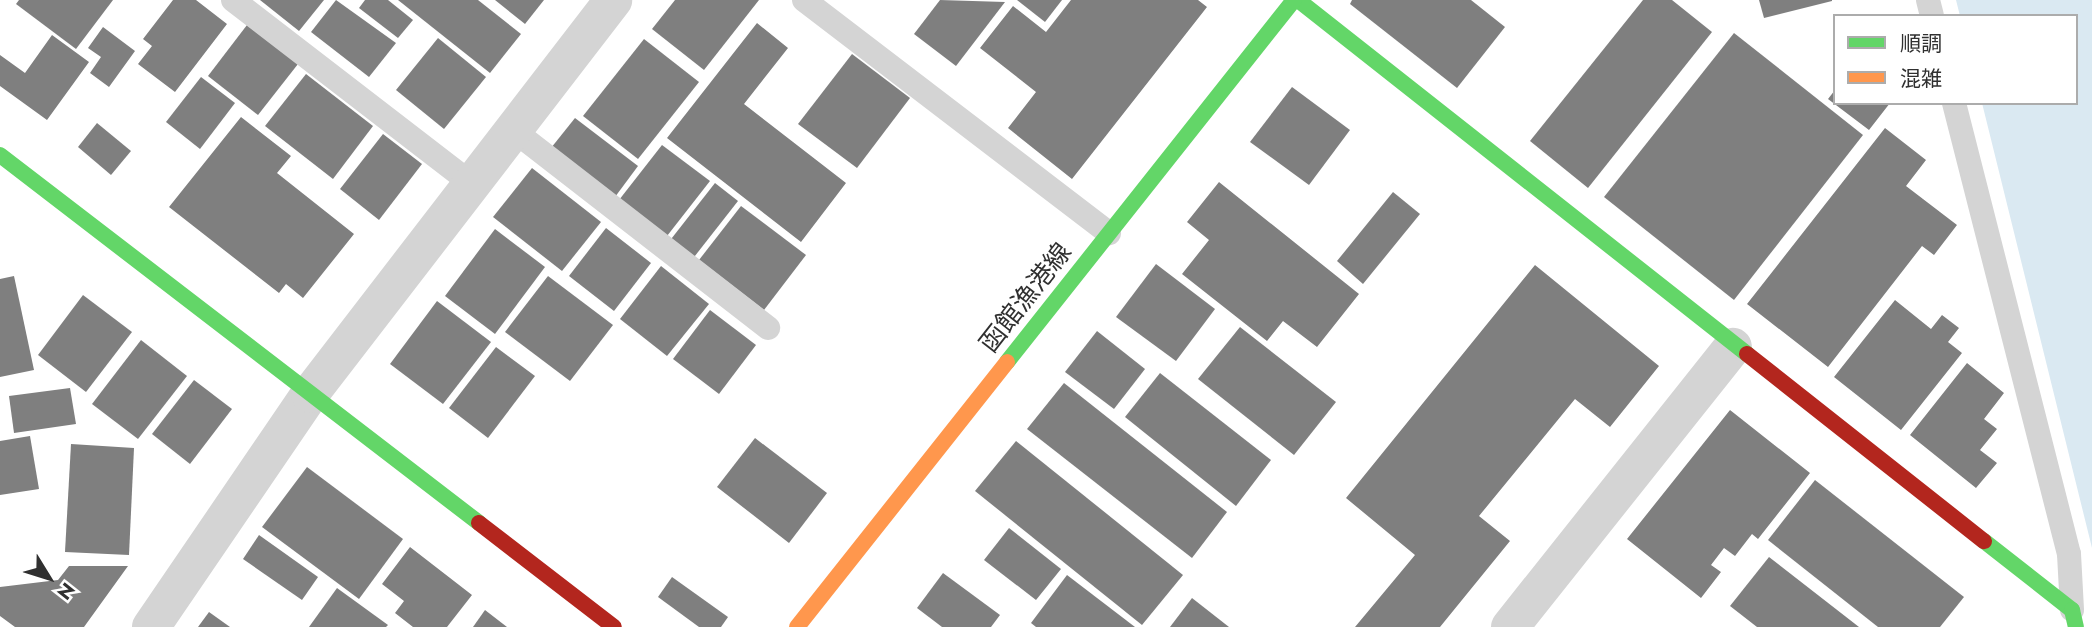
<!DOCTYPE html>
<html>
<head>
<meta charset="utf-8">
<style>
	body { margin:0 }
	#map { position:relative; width:2092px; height:627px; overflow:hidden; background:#fff; font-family:Jost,"Noto Sans JP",sans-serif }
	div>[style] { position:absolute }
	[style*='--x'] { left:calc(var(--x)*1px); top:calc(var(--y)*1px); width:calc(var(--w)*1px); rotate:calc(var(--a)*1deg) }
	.water>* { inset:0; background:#dae9f2 }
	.building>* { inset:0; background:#7f7f7f }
	.lane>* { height:24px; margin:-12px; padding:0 12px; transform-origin:12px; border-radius:12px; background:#d4d4d4 }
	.street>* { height:38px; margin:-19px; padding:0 19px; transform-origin:19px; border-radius:19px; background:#d4d4d4 }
	.fast>* { height:16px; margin:-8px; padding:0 8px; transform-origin:8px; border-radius:8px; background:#63d668 }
	.slow>* { height:16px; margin:-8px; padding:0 8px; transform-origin:8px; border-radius:8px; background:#ff974d }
	.jam>* { height:16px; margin:-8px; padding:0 8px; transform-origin:8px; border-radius:8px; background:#b3261e }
	span { translate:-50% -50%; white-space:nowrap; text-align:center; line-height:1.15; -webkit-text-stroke:7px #fff; paint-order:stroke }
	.street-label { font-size:26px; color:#303030 }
	.legend { position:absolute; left:1833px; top:14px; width:245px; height:91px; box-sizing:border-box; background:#fff; border:2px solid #acacac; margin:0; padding:9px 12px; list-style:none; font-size:21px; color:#303030 }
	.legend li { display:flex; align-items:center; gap:14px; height:35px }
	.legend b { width:35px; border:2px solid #acacac }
	.north { position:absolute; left:14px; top:543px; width:70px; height:70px; -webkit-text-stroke:5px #fff; paint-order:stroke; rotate:128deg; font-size:19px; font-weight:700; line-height:28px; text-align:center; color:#303030 }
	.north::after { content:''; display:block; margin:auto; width:24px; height:32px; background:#303030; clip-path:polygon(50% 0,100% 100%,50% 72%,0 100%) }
</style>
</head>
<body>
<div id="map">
	<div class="water">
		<div style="clip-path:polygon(1956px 0,2092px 0,2092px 548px,1982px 103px,2076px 103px,2076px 16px,1960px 16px)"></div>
	</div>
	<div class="building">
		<div style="clip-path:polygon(19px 0,113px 0,76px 49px,16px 4px)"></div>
		<div style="clip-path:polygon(173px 0,196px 0,227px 24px,175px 92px,138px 64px,152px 46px,143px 39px)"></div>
		<div style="clip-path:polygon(260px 0,324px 0,299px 31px)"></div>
		<div style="clip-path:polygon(336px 0,396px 43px,369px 77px,311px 32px)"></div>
		<div style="clip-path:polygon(365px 0,388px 0,413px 20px,398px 38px,359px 8px)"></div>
		<div style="clip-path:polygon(398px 0,478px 0,521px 34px,490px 73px)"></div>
		<div style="clip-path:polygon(495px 0,544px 0,525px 24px)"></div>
		<div style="clip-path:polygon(675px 0,759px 0,704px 70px,652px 29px)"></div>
		<div style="clip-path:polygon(940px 0,1005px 2px,956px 66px,914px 34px)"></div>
		<div style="clip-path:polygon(1017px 0,1062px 0,1045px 22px)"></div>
		<div style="clip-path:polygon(1071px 0,1198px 0,1207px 7px,1072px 179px,1008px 128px,1036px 92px,980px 48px,1013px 6px,1046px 32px)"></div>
		<div style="clip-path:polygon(1352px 0,1471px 0,1505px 27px,1457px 88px,1350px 4px)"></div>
		<div style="clip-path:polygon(1643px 0,1672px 0,1712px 32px,1588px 188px,1530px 141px)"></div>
		<div style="clip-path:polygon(1759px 0,1832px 0,1832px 1px,1764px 18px)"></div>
		<div style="clip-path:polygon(757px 23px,788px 48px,744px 104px,846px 183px,801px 242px,667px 138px)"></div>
		<div style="clip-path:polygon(247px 25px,298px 64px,258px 115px,208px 76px)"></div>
		<div style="clip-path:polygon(103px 27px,135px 51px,109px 87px,90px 73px,101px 57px,88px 48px)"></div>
		<div style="clip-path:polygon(1734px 33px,1863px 135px,1734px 300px,1604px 197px)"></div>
		<div style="clip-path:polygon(52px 35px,89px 62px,47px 120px,0 86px,0 55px,25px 73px)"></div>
		<div style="clip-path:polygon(438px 38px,486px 77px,444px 129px,396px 90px)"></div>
		<div style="clip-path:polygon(644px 39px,699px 82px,638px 159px,583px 116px)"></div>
		<div style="clip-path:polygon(852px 54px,910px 98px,857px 168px,798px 124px)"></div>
		<div style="clip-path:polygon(306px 74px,373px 126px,333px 179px,265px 126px)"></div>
		<div style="clip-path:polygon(201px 77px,235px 103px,200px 149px,166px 122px)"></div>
		<div style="clip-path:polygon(1292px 87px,1350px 130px,1309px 185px,1250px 142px)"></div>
		<div style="clip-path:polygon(1835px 90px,1835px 103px,1890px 103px,1869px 130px,1828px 99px)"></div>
		<div style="clip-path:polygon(241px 117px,291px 156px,277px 173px,354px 234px,303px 298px,286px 284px,279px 293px,169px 207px)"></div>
		<div style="clip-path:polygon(575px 118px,638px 166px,615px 197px,551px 148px)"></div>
		<div style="clip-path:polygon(97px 123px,131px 151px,111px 175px,78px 147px)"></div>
		<div style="clip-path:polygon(1885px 128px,1926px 160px,1906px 186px,1957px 225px,1934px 255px,1922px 246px,1828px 367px,1747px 304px)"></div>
		<div style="clip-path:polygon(383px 134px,422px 164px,379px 220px,340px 189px)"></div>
		<div style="clip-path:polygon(662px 145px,710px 181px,667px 236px,619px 200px)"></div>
		<div style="clip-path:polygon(532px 168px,601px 222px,562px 271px,493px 217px)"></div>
		<div style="clip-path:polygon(1219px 182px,1359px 294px,1317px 347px,1283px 321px,1267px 341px,1182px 274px,1209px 240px,1187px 222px)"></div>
		<div style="clip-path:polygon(715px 183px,738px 201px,691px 261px,668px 243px)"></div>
		<div style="clip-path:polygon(1393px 192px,1420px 214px,1363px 284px,1337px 261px)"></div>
		<div style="clip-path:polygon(741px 206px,806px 255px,764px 310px,699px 260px)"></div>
		<div style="clip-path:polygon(606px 228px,651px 263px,614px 311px,569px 276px)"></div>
		<div style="clip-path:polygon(495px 229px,545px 267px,495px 334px,445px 296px)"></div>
		<div style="clip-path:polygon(1156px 264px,1215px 309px,1176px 361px,1116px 317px)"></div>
		<div style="clip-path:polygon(1535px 265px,1659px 366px,1610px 427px,1575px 399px,1479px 516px,1510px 541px,1440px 627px,1355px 627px,1415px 555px,1346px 498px)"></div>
		<div style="clip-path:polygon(661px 266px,709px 304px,667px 356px,620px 319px)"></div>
		<div style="clip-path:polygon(14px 276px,34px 370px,0 377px,0 279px)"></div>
		<div style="clip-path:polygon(548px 276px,613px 325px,570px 381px,505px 332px)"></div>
		<div style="clip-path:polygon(83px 295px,132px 332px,86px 392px,38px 355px)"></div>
		<div style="clip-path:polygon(1895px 300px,1931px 329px,1942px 315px,1959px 328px,1948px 342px,1962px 353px,1901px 430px,1834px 377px)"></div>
		<div style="clip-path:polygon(437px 301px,491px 342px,443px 404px,390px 364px)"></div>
		<div style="clip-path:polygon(710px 310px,756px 345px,719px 394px,673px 359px)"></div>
		<div style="clip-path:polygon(1240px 327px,1336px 402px,1294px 455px,1198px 379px)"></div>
		<div style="clip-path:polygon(1097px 331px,1145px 369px,1114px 409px,1065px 372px)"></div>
		<div style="clip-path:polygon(141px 340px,187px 376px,138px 439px,92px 404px)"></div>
		<div style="clip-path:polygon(496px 347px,535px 376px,488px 438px,449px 408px)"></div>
		<div style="clip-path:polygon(1967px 363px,2004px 393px,1984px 419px,1997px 429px,1980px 450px,1997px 463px,1976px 488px,1910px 435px)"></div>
		<div style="clip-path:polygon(1160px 373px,1271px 460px,1236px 506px,1125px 417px)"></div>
		<div style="clip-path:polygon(194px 380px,232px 409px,190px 464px,152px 434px)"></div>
		<div style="clip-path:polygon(1064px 383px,1227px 512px,1192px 558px,1027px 429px)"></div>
		<div style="clip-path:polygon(70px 388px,76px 424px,14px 433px,9px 396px)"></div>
		<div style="clip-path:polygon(1730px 410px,1810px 473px,1758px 539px,1752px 534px,1735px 556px,1724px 548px,1711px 565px,1721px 572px,1701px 598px,1627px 539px)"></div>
		<div style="clip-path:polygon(30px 436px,39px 489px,0 495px,0 441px)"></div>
		<div style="clip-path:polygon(755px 438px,827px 493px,789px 543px,717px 487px)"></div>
		<div style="clip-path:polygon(1016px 441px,1183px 575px,1142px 625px,975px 491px)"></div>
		<div style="clip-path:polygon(71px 444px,134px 448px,129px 555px,65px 552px)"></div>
		<div style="clip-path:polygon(307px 467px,403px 539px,359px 599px,262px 527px)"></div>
		<div style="clip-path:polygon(1815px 480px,1964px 597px,1940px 627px,1878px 627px,1768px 540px)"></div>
		<div style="clip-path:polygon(1009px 528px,1061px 569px,1036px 600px,984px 560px)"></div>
		<div style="clip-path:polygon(259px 535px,318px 577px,302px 600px,243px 559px)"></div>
		<div style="clip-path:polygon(410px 547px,472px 595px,447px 627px,413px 627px,395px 613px,404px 601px,382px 584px)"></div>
		<div style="clip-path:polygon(1769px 557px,1859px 627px,1757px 627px,1730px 606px)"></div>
		<div style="clip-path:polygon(69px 566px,128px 566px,84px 627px,15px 627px,0 616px,0 587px,58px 580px)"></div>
		<div style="clip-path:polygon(943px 573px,1000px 615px,991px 627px,942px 627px,917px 608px)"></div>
		<div style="clip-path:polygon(1067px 575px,1135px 627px,1036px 627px,1031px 623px)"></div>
		<div style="clip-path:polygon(672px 577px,728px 617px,721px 627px,699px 627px,658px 597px)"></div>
		<div style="clip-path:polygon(337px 588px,388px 625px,386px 627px,309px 627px)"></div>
		<div style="clip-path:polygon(1192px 598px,1229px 627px,1170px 627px)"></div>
		<div style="clip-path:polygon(485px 610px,507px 627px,473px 627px)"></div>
		<div style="clip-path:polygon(209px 612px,230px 627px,198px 627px)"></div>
	</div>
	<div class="lane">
		<div style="--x:233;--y:0;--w:302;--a:37.6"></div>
		<div style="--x:804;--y:0;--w:384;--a:37.4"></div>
		<div style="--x:1928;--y:0;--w:16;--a:76"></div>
		<div style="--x:1954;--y:103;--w:465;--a:75.7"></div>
		<div style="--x:2069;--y:554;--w:56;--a:86.9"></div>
		<div style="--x:513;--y:130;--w:323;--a:37.8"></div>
	</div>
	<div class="street">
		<div style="--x:151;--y:627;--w:282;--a:-55.7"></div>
		<div style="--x:310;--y:394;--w:497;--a:-52.4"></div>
		<div style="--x:1510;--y:627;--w:358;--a:-51.5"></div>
	</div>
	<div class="fast">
		<div style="--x:1298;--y:0;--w:572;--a:38.25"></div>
		<div style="--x:0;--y:155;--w:604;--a:37.53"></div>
		<div style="--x:1007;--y:362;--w:462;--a:-51.6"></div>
		<div style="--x:1984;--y:541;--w:112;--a:38.1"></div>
		<div style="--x:2072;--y:610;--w:17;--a:77"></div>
	</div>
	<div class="slow">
		<div style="--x:797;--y:627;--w:338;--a:-51.6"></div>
	</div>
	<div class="jam">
		<div style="--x:1747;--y:354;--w:302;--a:38.3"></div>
		<div style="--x:479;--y:523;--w:170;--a:37.6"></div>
	</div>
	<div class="street-label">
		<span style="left:1026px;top:298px;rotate:-52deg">函館漁港線</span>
	</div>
	<ul class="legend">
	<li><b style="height:9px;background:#63d668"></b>順調</li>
	<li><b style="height:9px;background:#ff974d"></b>混雑</li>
	</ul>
	<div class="north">N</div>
</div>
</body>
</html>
